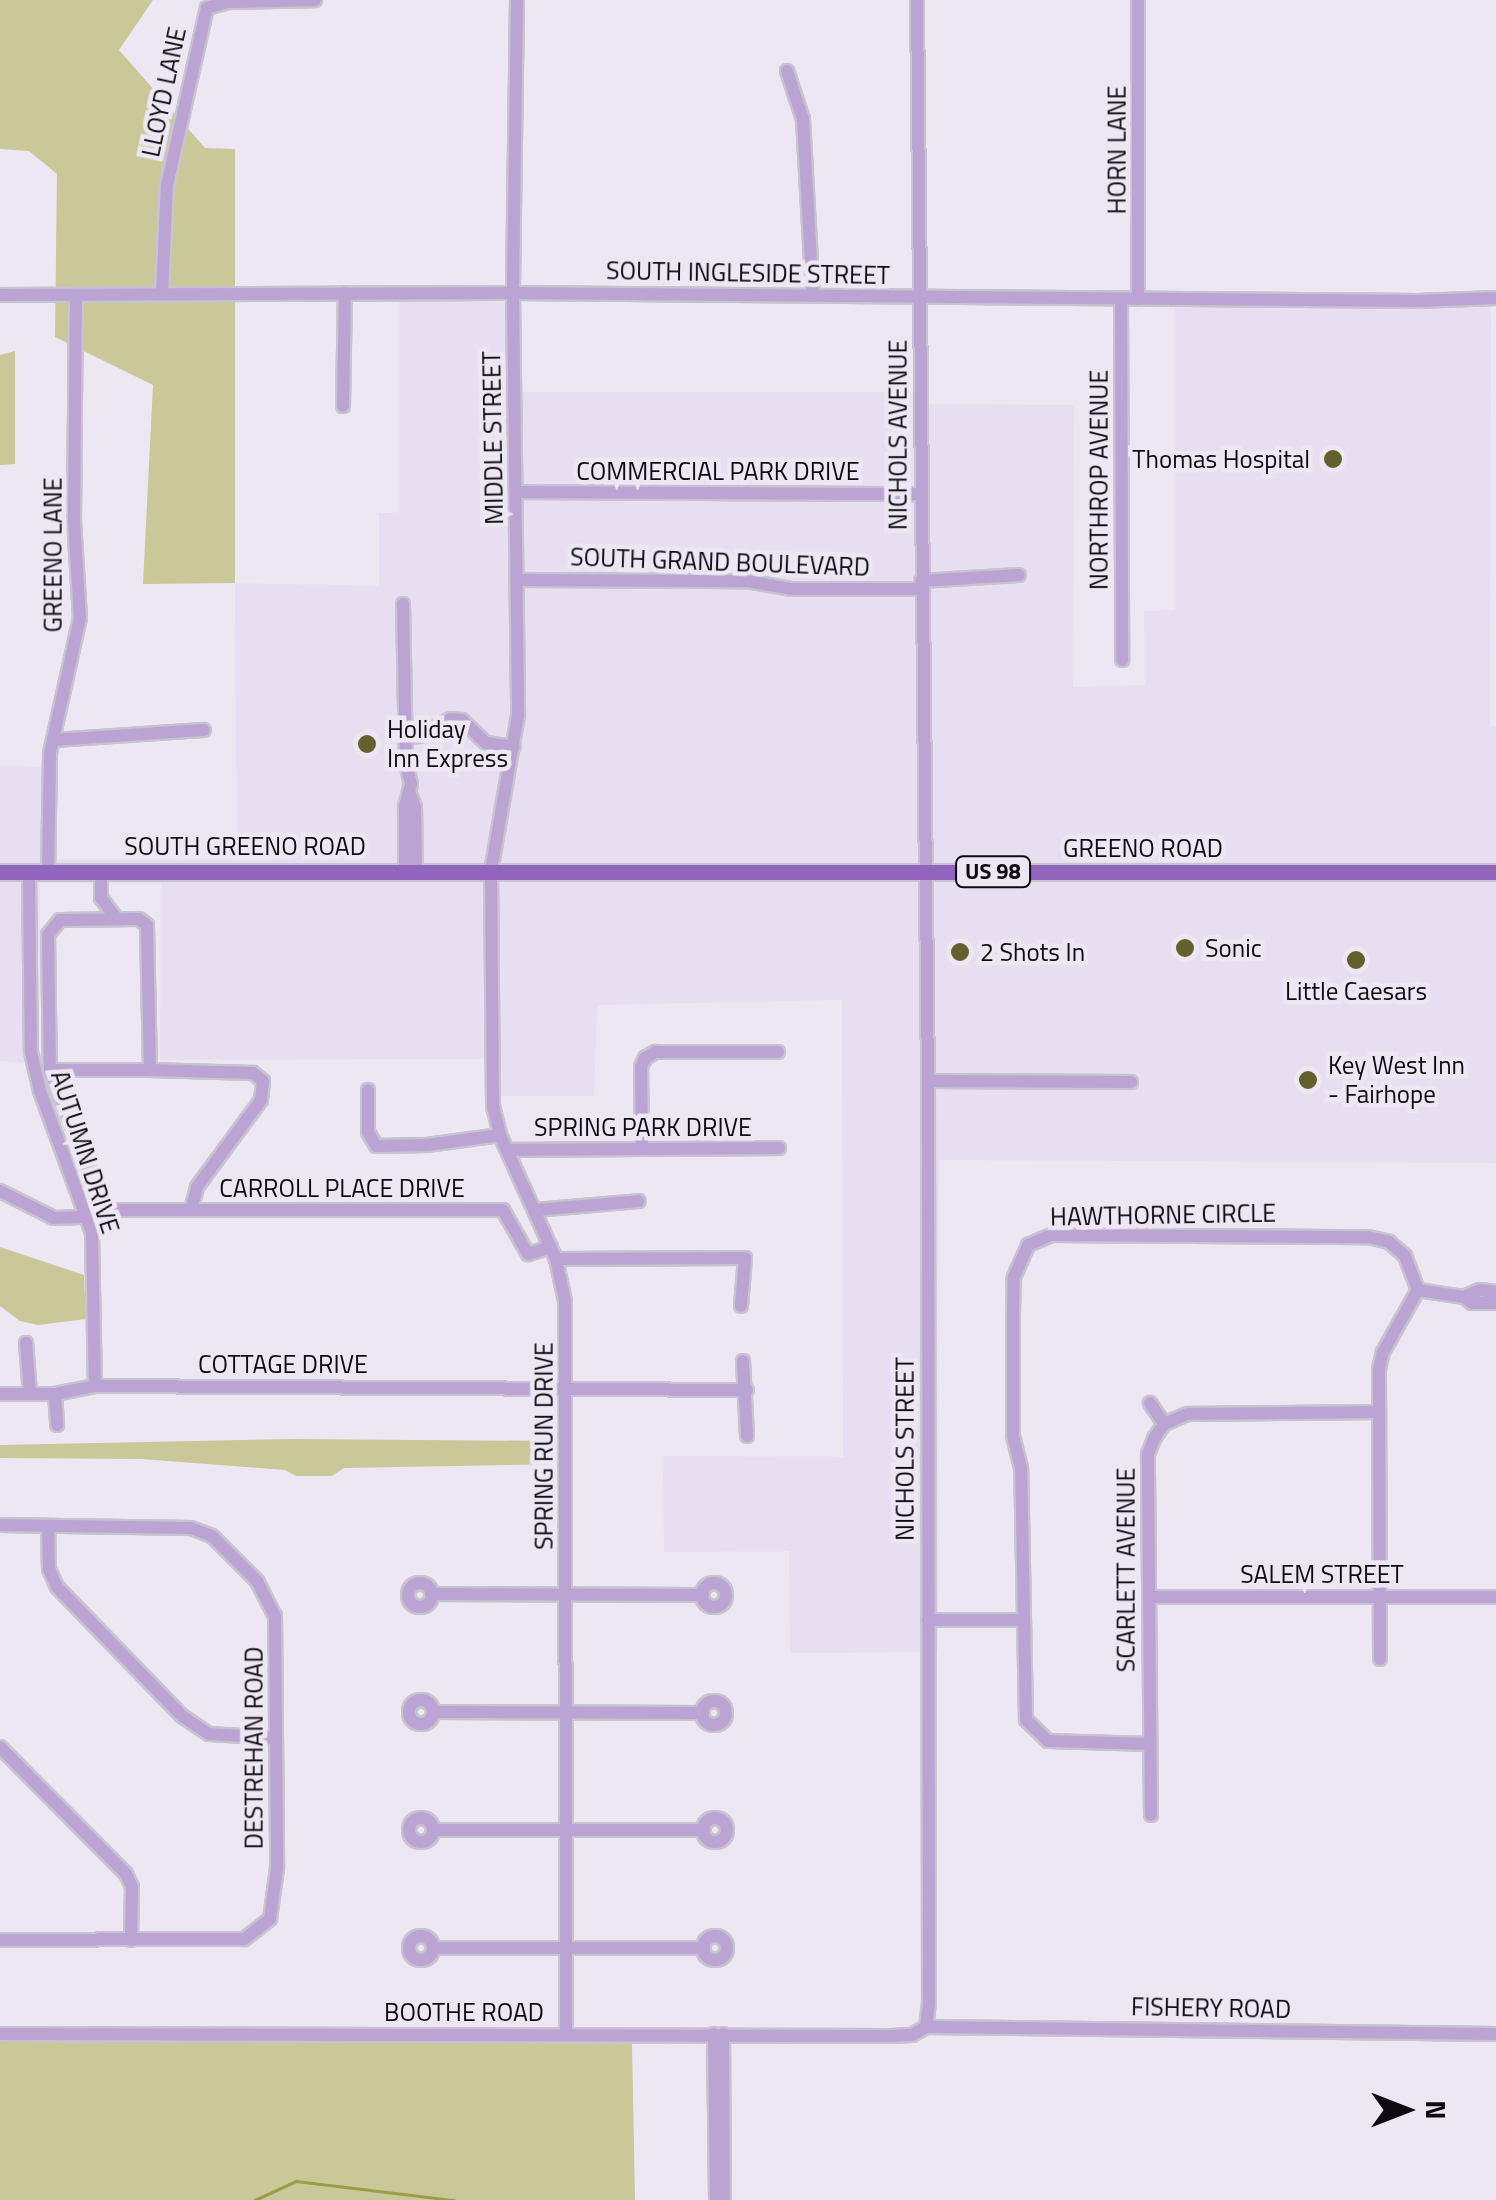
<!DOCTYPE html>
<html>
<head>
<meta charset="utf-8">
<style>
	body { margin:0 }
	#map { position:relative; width:1496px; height:2200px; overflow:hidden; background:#ece7f3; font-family:"Titillium Web",sans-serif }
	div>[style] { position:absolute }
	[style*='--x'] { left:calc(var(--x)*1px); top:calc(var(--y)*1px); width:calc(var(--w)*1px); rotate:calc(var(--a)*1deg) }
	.built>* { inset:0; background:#e7def2 }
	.green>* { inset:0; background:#c8c898 }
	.stream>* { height:2.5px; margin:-1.25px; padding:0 1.25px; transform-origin:1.25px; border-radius:1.25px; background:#9d9b49 }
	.roads { filter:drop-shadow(2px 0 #c8c4cf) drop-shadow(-2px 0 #c8c4cf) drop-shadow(0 2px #c8c4cf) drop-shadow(0 -2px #c8c4cf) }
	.minor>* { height:12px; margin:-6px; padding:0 6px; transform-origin:6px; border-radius:6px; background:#bba3d4 }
	.minor>.ring { margin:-6px; padding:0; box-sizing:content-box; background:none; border:12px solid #bba3d4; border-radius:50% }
	.major>* { height:15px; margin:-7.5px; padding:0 7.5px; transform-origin:7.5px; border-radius:7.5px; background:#9364be }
	.dots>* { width:28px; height:28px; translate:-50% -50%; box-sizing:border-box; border:5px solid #ece7f3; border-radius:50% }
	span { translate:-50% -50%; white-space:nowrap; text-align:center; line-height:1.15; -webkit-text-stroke:9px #ece7f3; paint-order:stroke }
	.shield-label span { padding:2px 8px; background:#ece7f3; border:2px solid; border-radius:8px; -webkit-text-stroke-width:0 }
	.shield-label { font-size:22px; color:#0d0b0f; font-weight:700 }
	.street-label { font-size:25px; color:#0d0b0f }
	.poi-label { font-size:25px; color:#0d0b0f }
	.right { translate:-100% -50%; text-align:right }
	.left { translate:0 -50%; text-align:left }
	.north { position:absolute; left:1356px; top:2060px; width:100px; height:100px; -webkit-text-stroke:8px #ece7f3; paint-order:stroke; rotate:90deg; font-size:28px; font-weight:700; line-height:40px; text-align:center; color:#0d0b0f }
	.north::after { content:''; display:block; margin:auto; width:35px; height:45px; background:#0d0b0f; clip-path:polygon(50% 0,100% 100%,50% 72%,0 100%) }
</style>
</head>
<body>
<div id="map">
	<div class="built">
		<div style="clip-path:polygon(399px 301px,506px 302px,506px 392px,926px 392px,926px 404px,1074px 405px,1073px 687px,1145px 685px,1144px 611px,1175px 610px,1175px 305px,1491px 306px,1490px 726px,1496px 727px,1496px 1163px,939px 1160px,938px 1652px,790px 1653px,789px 1551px,664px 1552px,663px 1456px,843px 1457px,842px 1000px,597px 1005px,594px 1096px,489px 1096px,487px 1059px,160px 1060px,161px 884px,40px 883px,39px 1064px,0 1061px,0 766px,56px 767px,54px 859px,237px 859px,235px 583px,379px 586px,379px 513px,399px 513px)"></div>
	</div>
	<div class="green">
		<div style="clip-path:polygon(0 0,153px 0,119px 50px,205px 148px,235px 149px,235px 583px,143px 584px,153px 385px,55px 337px,57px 174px,29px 151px,0 149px)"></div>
		<div style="clip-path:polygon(15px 351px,15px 464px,0 465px,0 355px)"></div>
		<div style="clip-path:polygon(0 1247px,84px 1275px,86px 1319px,38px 1325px,20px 1321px,0 1306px)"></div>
		<div style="clip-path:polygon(292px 1439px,558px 1441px,558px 1464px,344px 1468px,332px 1476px,296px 1476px,285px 1470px,142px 1459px,0 1458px,0 1445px)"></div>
		<div style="clip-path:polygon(0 2041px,632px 2043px,635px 2200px,0 2200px)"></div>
	</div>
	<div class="stream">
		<div style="--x:255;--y:2200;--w:45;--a:-24.9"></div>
		<div style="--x:296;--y:2181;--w:159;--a:6.9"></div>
	</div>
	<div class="roads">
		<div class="minor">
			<div style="--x:517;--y:0;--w:293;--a:90.8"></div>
			<div style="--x:513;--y:293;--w:422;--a:89.3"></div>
			<div style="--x:518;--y:715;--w:159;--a:99.8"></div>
			<div style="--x:491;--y:872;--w:234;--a:89.5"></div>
			<div style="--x:493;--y:1106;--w:30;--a:76"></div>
			<div style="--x:500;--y:1135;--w:136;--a:65.7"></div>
			<div style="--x:556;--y:1259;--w:43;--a:77.9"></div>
			<div style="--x:565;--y:1301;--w:733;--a:89.92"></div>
			<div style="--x:917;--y:0;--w:1081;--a:89.42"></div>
			<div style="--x:928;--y:1081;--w:922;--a:89.94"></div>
			<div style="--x:929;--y:2003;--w:24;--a:97"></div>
			<div style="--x:1138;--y:0;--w:299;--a:90"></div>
			<div style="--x:787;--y:71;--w:51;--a:71.6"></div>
			<div style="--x:803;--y:119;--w:177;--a:86.8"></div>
			<div style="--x:162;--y:294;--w:109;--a:-87.4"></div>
			<div style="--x:167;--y:185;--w:181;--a:-77.3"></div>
			<div style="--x:207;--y:8;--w:22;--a:-16"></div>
			<div style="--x:228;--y:2;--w:87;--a:-1.3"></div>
			<div style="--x:0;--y:295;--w:513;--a:-0.22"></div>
			<div style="--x:513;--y:293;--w:905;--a:0.51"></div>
			<div style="--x:1418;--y:301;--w:78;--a:-2.2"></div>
			<div style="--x:1121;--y:299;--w:361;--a:89.8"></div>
			<div style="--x:343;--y:406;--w:113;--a:-89"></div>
			<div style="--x:516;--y:492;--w:404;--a:0.3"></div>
			<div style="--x:518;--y:580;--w:229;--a:0.3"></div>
			<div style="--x:747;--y:581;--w:46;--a:10.1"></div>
			<div style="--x:792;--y:589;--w:129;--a:0"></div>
			<div style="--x:921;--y:581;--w:98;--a:-3.5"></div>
			<div style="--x:403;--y:604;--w:160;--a:88.9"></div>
			<div style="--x:406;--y:764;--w:21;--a:76"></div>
			<div style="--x:411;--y:784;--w:24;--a:105"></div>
			<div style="--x:405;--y:807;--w:64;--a:90"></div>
			<div style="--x:405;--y:737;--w:15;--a:-4"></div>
			<div style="--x:420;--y:736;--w:35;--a:-29"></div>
			<div style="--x:451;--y:719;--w:11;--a:5"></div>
			<div style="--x:462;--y:720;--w:33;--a:44"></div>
			<div style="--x:486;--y:743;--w:28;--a:8"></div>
			<div style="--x:53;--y:740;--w:151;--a:-3.8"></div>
			<div style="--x:410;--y:794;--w:14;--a:69"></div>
			<div style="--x:415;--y:807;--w:64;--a:89.1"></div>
			<div style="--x:101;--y:871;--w:27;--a:90"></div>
			<div style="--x:101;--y:898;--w:26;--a:53"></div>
			<div style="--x:29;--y:872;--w:180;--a:89.4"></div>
			<div style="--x:31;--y:1052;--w:40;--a:77"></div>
			<div style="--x:40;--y:1091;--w:151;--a:69.9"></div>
			<div style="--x:92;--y:1233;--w:153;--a:88.9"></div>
			<div style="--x:48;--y:872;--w:119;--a:-89"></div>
			<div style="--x:50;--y:753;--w:138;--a:-77.5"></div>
			<div style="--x:80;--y:618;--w:98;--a:-93.5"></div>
			<div style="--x:74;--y:520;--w:225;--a:-89.5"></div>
			<div style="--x:50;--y:1070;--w:100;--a:0"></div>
			<div style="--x:928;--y:1081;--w:203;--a:0.3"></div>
			<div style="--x:368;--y:1090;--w:42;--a:90"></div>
			<div style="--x:368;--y:1132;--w:16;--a:60"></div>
			<div style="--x:376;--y:1146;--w:51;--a:-1.1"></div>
			<div style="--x:427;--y:1145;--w:74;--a:-7.8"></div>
			<div style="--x:642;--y:1147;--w:80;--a:-90.7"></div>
			<div style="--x:641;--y:1067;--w:10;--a:-66"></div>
			<div style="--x:645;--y:1058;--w:12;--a:-31"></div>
			<div style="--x:655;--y:1052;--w:123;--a:0"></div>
			<div style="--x:507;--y:1150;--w:272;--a:-0.4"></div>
			<div style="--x:0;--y:1191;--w:60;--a:26.6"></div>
			<div style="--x:54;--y:1218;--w:34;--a:-2"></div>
			<div style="--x:191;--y:1210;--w:24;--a:-75"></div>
			<div style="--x:197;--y:1187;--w:108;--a:-53.7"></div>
			<div style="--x:261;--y:1100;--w:19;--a:-84"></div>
			<div style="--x:263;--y:1081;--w:13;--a:-141"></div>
			<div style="--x:253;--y:1073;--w:103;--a:-178.3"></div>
			<div style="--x:150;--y:1070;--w:145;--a:-91.2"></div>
			<div style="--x:147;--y:925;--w:10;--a:-143"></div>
			<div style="--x:139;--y:919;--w:79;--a:179.3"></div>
			<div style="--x:60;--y:920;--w:19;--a:129"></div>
			<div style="--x:48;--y:935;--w:135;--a:89.2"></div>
			<div style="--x:50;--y:1070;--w:150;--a:68.6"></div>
			<div style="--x:105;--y:1210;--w:398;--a:0"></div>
			<div style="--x:503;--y:1210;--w:51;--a:60.4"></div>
			<div style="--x:528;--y:1254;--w:24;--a:-17"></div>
			<div style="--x:535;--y:1210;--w:104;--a:-4.9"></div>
			<div style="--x:556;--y:1259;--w:189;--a:-0.3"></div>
			<div style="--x:745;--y:1258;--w:48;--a:94.8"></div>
			<div style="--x:1464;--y:1297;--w:17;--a:-24"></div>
			<div style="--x:1480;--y:1290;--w:16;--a:7"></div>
			<div style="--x:26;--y:1343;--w:51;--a:85.5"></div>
			<div style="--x:743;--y:1361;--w:75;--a:86.9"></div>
			<div style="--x:0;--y:1394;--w:55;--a:0"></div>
			<div style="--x:55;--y:1394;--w:41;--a:-11.3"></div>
			<div style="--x:95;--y:1386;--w:652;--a:0.35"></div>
			<div style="--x:55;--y:1394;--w:31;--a:86"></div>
			<div style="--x:1150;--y:1403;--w:25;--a:56"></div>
			<div style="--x:0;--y:1525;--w:191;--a:0.9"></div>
			<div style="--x:191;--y:1528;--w:22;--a:21"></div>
			<div style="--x:212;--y:1536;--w:64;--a:45"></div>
			<div style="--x:257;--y:1581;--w:39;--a:63"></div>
			<div style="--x:275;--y:1616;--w:252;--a:89.5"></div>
			<div style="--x:277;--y:1868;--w:51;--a:97.8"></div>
			<div style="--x:270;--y:1919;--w:33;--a:142"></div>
			<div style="--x:244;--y:1939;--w:244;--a:179.8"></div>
			<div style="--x:48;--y:1526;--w:43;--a:88.7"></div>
			<div style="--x:49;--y:1569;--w:20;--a:66"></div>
			<div style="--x:57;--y:1587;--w:180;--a:45.9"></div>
			<div style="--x:182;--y:1716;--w:32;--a:34"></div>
			<div style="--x:209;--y:1734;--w:66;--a:3.5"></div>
			<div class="ring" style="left:702px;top:1583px;width:12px;height:12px"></div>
			<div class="ring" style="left:408px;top:1583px;width:12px;height:12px"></div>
			<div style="--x:431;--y:1594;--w:272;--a:0.2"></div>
			<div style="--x:1149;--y:1597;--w:347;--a:0"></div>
			<div style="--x:928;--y:1620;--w:93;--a:0"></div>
			<div style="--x:1380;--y:1659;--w:290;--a:-90.2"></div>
			<div style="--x:1379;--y:1369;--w:17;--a:-77"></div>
			<div style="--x:1383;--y:1352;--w:71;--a:-60.6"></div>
			<div class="ring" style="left:409px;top:1700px;width:12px;height:12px"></div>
			<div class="ring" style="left:702px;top:1701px;width:12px;height:12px"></div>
			<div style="--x:433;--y:1712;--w:270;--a:0.2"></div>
			<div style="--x:1150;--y:1744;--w:102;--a:-178.3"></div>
			<div style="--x:1048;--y:1741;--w:30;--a:-136"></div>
			<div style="--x:1026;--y:1720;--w:252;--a:-91.1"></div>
			<div style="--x:1021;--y:1468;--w:34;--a:-104"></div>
			<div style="--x:1013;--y:1435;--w:119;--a:-90"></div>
			<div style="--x:1013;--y:1316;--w:39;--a:-89"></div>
			<div style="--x:1014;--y:1277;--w:35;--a:-66"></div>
			<div style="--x:1028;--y:1245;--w:26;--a:-23"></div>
			<div style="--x:1052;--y:1235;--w:316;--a:0.4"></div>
			<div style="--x:1368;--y:1237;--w:22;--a:13"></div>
			<div style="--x:1389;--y:1242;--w:21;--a:41"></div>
			<div style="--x:1405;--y:1256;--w:36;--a:69"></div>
			<div style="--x:1418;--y:1290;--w:47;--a:8.7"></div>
			<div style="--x:1464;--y:1297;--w:10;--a:37"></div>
			<div style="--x:1472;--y:1303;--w:24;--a:0"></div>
			<div style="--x:0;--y:1747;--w:179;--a:45.2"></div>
			<div style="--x:126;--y:1874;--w:14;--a:65"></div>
			<div style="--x:132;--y:1887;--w:53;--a:91.1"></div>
			<div style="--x:1151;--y:1815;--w:361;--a:-90.5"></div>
			<div style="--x:1148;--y:1454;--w:18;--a:-68"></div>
			<div style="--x:1155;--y:1437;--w:16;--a:-55"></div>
			<div style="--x:1164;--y:1424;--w:26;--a:-23"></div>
			<div style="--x:1188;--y:1414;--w:190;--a:-0.6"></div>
			<div class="ring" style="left:409px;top:1818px;width:12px;height:12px"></div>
			<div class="ring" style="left:703px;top:1818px;width:12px;height:12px"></div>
			<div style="--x:433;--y:1830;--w:271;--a:0"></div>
			<div class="ring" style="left:703px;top:1936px;width:12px;height:12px"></div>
			<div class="ring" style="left:409px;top:1936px;width:12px;height:12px"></div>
			<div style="--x:433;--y:1948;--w:271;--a:0"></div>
			<div style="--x:926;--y:2027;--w:570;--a:0.7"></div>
			<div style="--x:0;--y:2034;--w:891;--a:0.13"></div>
			<div style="--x:891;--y:2036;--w:21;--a:-3"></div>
			<div style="--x:912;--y:2035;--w:16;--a:-30"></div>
			<div style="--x:714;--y:2034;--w:166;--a:89.3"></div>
			<div style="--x:723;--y:2034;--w:164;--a:89.7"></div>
		</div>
		<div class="major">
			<div style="--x:0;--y:872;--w:1496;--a:0"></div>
		</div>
	</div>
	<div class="dots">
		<div style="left:1333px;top:459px;background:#62602d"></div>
		<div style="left:367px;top:744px;background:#62602d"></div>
		<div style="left:1185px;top:948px;background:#62602d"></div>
		<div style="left:960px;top:952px;background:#62602d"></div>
		<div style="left:1356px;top:960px;background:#62602d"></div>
		<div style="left:1308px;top:1080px;background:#62602d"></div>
	</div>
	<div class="shield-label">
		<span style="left:993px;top:872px">US 98</span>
	</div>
	<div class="street-label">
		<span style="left:164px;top:92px;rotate:-78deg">LLOYD LANE</span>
		<span style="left:1117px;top:150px;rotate:-90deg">HORN LANE</span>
		<span style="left:748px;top:273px;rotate:1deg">SOUTH INGLESIDE STREET</span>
		<span style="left:898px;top:435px;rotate:-90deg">NICHOLS AVENUE</span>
		<span style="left:493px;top:438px;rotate:-91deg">MIDDLE STREET</span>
		<span style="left:718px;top:471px">COMMERCIAL PARK DRIVE</span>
		<span style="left:1099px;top:480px;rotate:-90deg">NORTHROP AVENUE</span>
		<span style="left:53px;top:555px;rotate:-90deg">GREENO LANE</span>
		<span style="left:720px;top:562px;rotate:2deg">SOUTH GRAND BOULEVARD</span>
		<span style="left:245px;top:846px">SOUTH GREENO ROAD</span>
		<span style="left:1143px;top:848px">GREENO ROAD</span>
		<span style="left:643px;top:1127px">SPRING PARK DRIVE</span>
		<span style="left:85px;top:1152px;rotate:72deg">AUTUMN DRIVE</span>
		<span style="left:342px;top:1188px">CARROLL PLACE DRIVE</span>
		<span style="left:1163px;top:1215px;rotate:-1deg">HAWTHORNE CIRCLE</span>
		<span style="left:283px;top:1364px">COTTAGE DRIVE</span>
		<span style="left:544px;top:1446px;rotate:-90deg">SPRING RUN DRIVE</span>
		<span style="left:905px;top:1449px;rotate:-90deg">NICHOLS STREET</span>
		<span style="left:1126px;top:1570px;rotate:-90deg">SCARLETT AVENUE</span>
		<span style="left:1322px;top:1574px">SALEM STREET</span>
		<span style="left:254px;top:1748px;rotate:-90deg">DESTREHAN ROAD</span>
		<span style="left:1211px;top:2008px;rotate:1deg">FISHERY ROAD</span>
		<span style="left:464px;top:2012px">BOOTHE ROAD</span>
	</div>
	<div class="poi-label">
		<span class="right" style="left:1310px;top:459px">Thomas Hospital</span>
		<span class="left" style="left:387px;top:744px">Holiday<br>Inn Express</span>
		<span class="left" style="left:1205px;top:948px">Sonic</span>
		<span class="left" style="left:980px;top:952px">2 Shots In</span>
		<span style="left:1356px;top:991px">Little Caesars</span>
		<span class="left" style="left:1328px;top:1080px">Key West Inn<br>- Fairhope</span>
	</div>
	<div class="north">N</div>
</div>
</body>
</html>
